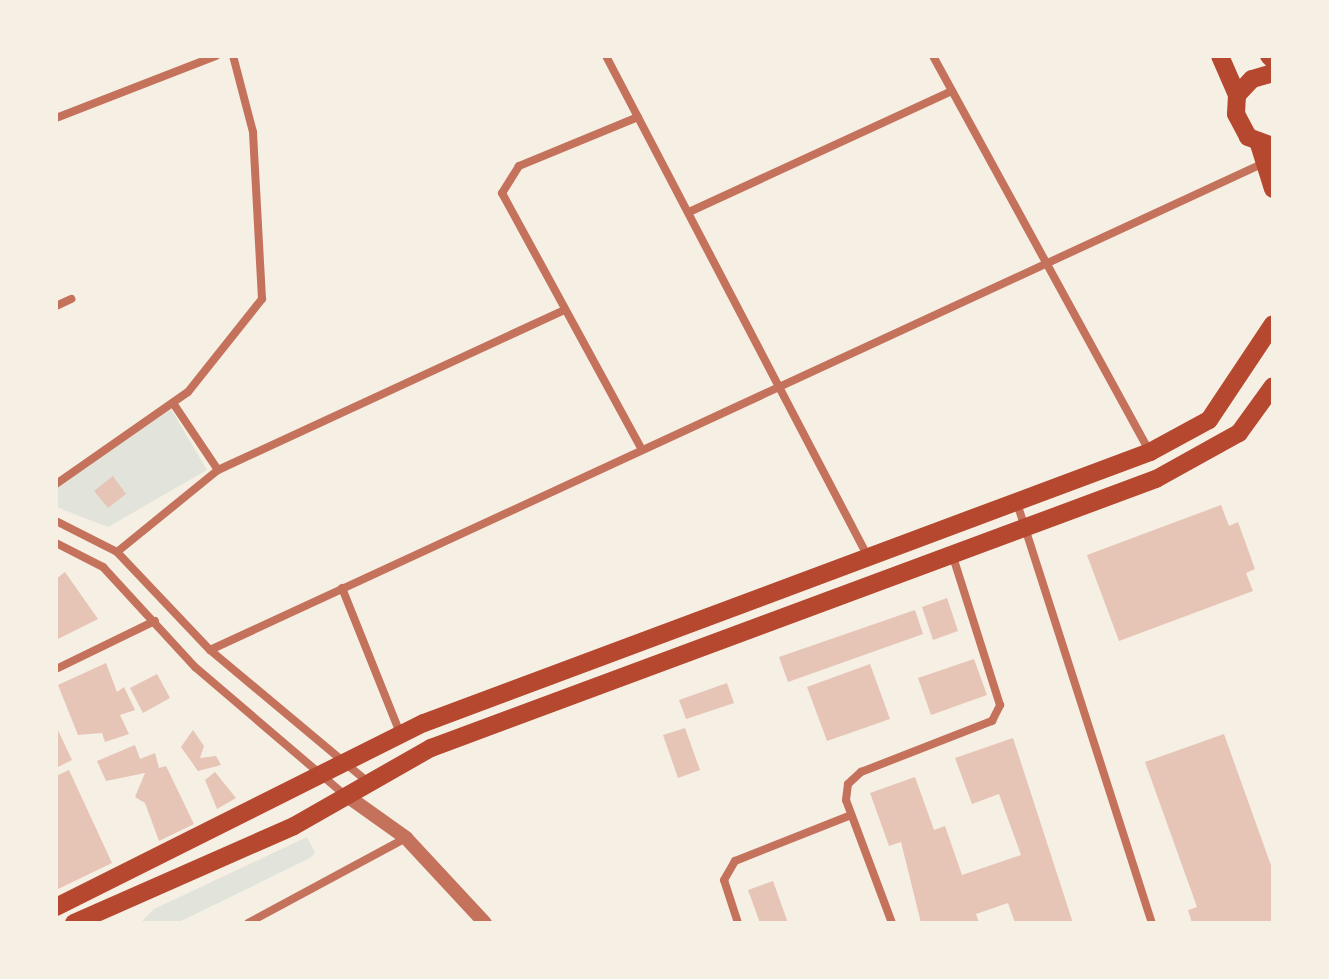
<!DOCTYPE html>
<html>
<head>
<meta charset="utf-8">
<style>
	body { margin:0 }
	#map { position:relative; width:1329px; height:979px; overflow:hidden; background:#f6efe4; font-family:Roboto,sans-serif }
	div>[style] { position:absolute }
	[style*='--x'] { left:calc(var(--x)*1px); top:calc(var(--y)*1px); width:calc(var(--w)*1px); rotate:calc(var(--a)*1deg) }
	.green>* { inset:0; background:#e2e4dc }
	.building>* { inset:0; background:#e6c5b7 }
	.minor>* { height:8px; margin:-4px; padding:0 4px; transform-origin:4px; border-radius:4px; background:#c5725c }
	.tertiary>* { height:14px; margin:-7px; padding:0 7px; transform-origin:7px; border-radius:7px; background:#c5725c }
	.primary>* { height:18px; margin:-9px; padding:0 9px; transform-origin:9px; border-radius:9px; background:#b5482f }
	span { translate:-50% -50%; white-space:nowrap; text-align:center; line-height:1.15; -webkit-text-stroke:7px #f6efe4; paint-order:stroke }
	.frame { position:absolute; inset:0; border:58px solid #f6efe4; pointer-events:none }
</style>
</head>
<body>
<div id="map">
	<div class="green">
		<div style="clip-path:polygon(171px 409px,207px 470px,108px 527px,56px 507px,56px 488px)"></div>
		<div style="clip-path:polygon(307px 837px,315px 853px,310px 858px,177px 923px,140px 923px,154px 909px)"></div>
	</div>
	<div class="building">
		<div style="clip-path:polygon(113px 476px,126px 494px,108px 508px,94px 491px)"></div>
		<div style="clip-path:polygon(1221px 505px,1229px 526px,1238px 522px,1255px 569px,1246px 573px,1253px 591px,1119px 641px,1087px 555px)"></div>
		<div style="clip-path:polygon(65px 572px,98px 619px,56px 640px,56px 579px)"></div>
		<div style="clip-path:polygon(947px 598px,958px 631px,933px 640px,922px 607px)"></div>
		<div style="clip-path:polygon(915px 610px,923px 634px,788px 682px,779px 657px)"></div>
		<div style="clip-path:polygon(974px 659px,987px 695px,931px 715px,918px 678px)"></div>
		<div style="clip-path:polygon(106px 663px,117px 692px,124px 687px,135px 710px,120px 715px,129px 734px,105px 742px,102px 733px,78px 735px,58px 685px)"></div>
		<div style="clip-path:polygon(870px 664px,890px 719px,827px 741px,807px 687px)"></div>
		<div style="clip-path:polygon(157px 674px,170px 698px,143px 713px,130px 688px)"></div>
		<div style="clip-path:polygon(727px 683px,734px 703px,686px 719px,679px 700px)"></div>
		<div style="clip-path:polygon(56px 726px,72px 760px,56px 768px)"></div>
		<div style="clip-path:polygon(685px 728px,700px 770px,678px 778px,663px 735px)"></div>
		<div style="clip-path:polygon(193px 730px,204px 746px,200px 758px,216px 756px,221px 765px,198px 771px,181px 747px)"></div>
		<div style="clip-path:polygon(1224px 734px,1273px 871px,1273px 923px,1192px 923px,1188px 910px,1197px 907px,1145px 762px)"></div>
		<div style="clip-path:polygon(1013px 738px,1073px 923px,1015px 923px,1008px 903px,976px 914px,979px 923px,921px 923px,901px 842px,889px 846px,870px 793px,915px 777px,934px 830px,945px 826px,962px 875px,1021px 855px,999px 794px,972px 804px,955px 758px)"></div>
		<div style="clip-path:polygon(135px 745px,140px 759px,155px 753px,159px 768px,166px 766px,194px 824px,159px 841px,145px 803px,135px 797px,145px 773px,106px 781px,97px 761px)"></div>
		<div style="clip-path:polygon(69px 770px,112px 863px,56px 890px,56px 776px)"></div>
		<div style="clip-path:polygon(215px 772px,236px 798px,217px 809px,205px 780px)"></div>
		<div style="clip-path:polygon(773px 881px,788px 923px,760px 923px,748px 890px)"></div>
	</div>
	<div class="minor">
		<div style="--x:606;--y:56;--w:565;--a:62.39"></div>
		<div style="--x:933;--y:56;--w:452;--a:61.3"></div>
		<div style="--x:638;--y:117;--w:129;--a:157.6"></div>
		<div style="--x:519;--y:166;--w:32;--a:122"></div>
		<div style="--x:502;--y:193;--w:288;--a:61.4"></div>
		<div style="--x:56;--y:118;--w:172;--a:-21.2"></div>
		<div style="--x:689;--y:212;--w:289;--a:-24.7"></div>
		<div style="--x:56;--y:306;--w:17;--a:-25"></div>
		<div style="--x:218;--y:470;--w:382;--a:-24.8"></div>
		<div style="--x:56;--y:484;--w:161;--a:-34.9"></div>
		<div style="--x:188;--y:392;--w:119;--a:-51.5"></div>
		<div style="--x:262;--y:299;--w:167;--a:-93.1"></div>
		<div style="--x:253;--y:132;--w:79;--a:-104.7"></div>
		<div style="--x:1017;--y:503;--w:441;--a:72.2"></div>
		<div style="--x:56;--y:521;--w:68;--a:26.9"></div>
		<div style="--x:117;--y:552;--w:135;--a:46.5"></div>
		<div style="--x:210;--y:650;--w:206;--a:39.9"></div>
		<div style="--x:56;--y:543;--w:53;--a:27.1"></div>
		<div style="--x:103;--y:567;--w:136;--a:47.4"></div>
		<div style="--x:195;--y:667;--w:197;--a:40.5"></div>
		<div style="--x:117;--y:552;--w:130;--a:-39.1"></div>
		<div style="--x:218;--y:470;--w:81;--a:-123.9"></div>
		<div style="--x:342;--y:588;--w:156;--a:68.2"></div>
		<div style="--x:210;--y:650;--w:1163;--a:-24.8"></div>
		<div style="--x:56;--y:669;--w:110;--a:-25.9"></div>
		<div style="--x:248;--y:923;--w:179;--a:-28.3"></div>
		<div style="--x:738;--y:923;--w:45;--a:-108"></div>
		<div style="--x:724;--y:880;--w:22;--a:-60"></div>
		<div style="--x:735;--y:861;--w:125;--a:-21.6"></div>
		<div style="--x:892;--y:923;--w:131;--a:-110.5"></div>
		<div style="--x:846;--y:800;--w:16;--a:-83"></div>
		<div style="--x:848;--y:784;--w:18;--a:-43"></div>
		<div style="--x:861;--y:772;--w:141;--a:-21.3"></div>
		<div style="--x:992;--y:721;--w:18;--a:-63"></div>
		<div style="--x:1000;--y:705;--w:155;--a:-107.6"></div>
	</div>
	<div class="tertiary">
		<div style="--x:350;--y:798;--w:69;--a:35.5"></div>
		<div style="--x:406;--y:838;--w:116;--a:47.1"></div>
	</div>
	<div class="primary">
		<div style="--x:1220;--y:56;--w:43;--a:66.4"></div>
		<div style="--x:1269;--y:56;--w:6;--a:45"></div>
		<div style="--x:1273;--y:73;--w:22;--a:164"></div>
		<div style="--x:1252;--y:79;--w:22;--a:133"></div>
		<div style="--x:1237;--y:95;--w:19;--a:93"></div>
		<div style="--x:1236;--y:114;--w:26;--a:62"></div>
		<div style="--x:1248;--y:137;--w:27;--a:20"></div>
		<div style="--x:1259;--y:144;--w:47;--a:72.7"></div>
		<div style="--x:56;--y:907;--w:411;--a:-26.6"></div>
		<div style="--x:424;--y:723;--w:775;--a:-20.47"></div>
		<div style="--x:1150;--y:452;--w:67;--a:-28.5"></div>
		<div style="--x:1209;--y:420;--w:115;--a:-56.3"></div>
		<div style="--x:74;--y:923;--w:240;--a:-23.8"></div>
		<div style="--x:294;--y:826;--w:158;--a:-29.7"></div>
		<div style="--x:431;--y:748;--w:773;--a:-20.36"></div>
		<div style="--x:1156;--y:479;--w:95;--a:-29"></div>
		<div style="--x:1239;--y:433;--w:58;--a:-54.1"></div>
	</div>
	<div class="frame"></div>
</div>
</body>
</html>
